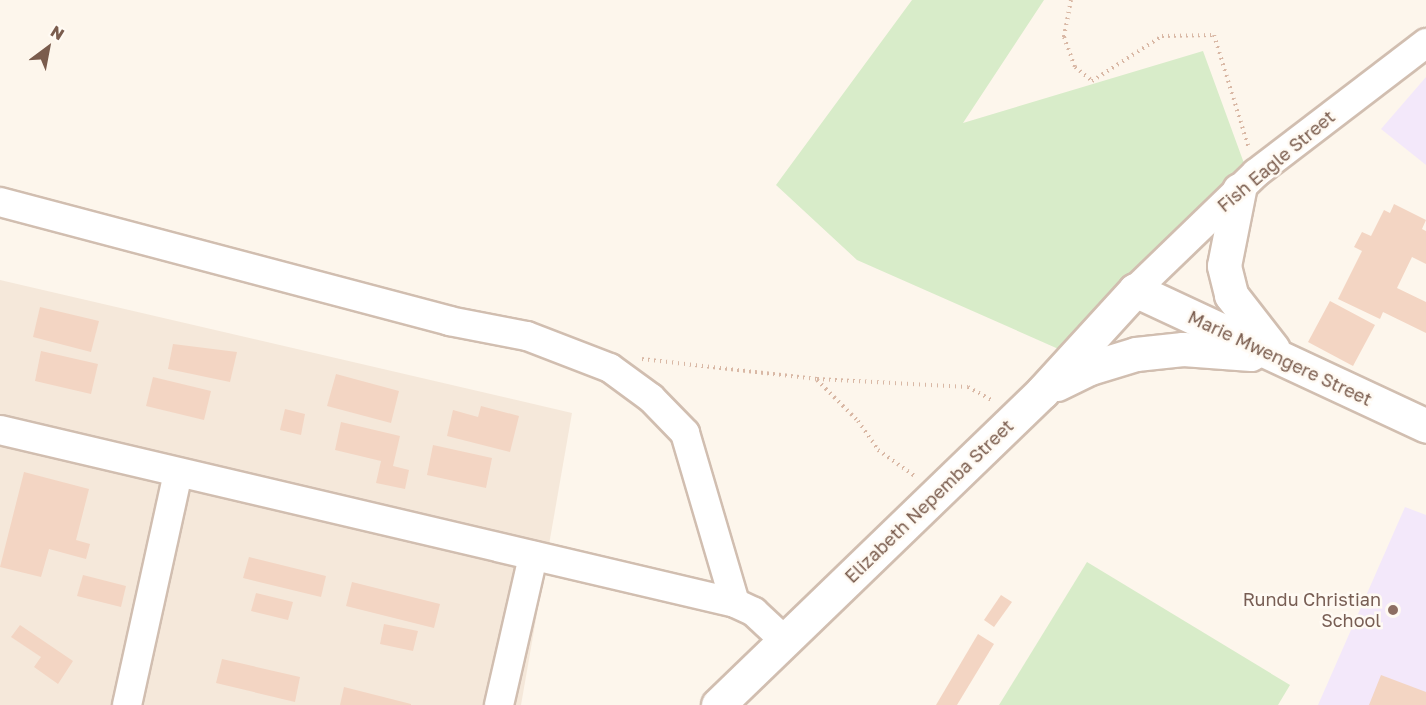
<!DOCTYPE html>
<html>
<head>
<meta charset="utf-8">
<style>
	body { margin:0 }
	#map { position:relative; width:1426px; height:705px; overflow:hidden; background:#fdf6ec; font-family:"Golos Text",sans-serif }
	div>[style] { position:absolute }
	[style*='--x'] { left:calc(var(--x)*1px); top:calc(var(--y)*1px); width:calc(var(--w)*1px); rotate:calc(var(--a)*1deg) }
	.residential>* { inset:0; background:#f5e8da }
	.education>* { inset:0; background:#f3e8fa }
	.green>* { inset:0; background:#d8ecc9 }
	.building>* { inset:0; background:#f3d5c3 }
	.path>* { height:4px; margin-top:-2px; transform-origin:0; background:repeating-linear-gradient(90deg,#d9b8a5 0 1.5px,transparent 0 6px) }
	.roads { filter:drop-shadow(2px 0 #d1beb0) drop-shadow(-2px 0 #d1beb0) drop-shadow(0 2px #d1beb0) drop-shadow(0 -2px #d1beb0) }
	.minor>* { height:28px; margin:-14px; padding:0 14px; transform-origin:14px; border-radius:14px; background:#fff }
	.tertiary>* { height:33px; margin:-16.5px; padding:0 16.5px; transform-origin:16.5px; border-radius:16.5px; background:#fff }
	.dots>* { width:16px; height:16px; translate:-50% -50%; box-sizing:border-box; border:3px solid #fffaf3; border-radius:50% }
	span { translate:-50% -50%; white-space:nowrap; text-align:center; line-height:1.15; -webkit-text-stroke:5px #fffaf3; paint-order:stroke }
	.street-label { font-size:18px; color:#7a5c4d }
	.education-label { font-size:18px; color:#785e54 }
	.right { translate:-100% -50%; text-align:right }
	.north { position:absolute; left:18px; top:18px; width:60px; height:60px; -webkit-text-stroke:4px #fffaf3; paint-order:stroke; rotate:32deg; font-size:16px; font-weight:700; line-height:24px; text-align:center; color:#7a5c4d }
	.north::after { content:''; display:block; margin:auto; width:21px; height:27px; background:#7a5c4d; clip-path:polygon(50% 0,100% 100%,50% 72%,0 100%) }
</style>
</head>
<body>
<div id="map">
	<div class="residential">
		<div style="clip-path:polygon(0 280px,572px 413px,521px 705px,0 705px)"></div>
	</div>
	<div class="education">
		<div style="clip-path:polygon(1426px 77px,1426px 165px,1381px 129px)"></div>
		<div style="clip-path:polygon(1405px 507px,1426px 515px,1426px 705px,1318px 705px)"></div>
	</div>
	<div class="green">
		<div style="clip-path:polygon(912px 0,1044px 0,963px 123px,1203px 51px,1245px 166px,1063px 351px,857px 260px,776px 185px)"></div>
		<div style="clip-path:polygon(1087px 562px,1290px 685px,1278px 705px,999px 705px)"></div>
	</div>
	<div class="building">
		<div style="clip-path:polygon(1394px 204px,1426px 220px,1422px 229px,1426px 231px,1426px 264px,1412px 257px,1397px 288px,1426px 302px,1426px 333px,1383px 312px,1380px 319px,1338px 299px,1362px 251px,1354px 247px,1362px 232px,1371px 236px,1384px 210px,1390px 213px)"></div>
		<div style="clip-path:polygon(1330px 301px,1375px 325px,1353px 366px,1308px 342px)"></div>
		<div style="clip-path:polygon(40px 307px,99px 321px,91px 352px,33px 337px)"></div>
		<div style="clip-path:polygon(173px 344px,237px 352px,230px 382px,168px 369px)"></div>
		<div style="clip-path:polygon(41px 351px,98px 364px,91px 394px,35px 381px)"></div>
		<div style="clip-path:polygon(336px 374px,399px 391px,391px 423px,327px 406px)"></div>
		<div style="clip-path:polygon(153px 377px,211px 391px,204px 420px,146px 406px)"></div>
		<div style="clip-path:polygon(481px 406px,519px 416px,510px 452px,447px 436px,453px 410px,478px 417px)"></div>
		<div style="clip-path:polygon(285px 409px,305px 414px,301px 435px,280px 430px)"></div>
		<div style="clip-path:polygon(341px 422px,400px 436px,393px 466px,409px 470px,405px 489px,376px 483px,381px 461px,335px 450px)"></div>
		<div style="clip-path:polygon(433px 445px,492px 458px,486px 488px,427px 475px)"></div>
		<div style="clip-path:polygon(24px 472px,89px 489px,76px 540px,90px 544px,86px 559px,49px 549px,41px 577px,0 567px)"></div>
		<div style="clip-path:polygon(249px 557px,326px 576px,321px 597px,243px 578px)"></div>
		<div style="clip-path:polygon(83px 575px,126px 586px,121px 607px,77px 596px)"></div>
		<div style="clip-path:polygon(352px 582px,440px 604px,434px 628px,346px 606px)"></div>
		<div style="clip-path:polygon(256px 593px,293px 602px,288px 620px,251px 611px)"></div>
		<div style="clip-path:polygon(1001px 595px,1012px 602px,994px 627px,984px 620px)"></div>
		<div style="clip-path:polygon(384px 624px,418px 631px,413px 651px,380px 644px)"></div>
		<div style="clip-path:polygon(20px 625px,73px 661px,58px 684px,34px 667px,41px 657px,11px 637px)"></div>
		<div style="clip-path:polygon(978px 634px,994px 644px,957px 705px,936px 705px)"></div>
		<div style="clip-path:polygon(222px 659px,300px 677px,295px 702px,216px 683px)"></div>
		<div style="clip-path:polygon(1381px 675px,1426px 692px,1426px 705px,1369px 705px)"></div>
		<div style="clip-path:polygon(344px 687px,411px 704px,411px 705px,340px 705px)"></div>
	</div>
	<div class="path">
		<div style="--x:1071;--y:0;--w:38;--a:101"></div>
		<div style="--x:1064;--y:37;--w:32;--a:70"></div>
		<div style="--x:1075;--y:67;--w:22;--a:39"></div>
		<div style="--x:1092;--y:81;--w:83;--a:-32.7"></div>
		<div style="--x:1162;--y:36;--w:52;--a:-1.1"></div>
		<div style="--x:1214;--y:35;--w:119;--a:72.9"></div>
		<div style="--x:642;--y:359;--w:176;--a:6.5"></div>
		<div style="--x:817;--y:379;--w:151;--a:3"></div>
		<div style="--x:968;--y:387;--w:29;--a:29"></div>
		<div style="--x:817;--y:380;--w:58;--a:45"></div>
		<div style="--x:858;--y:421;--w:35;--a:55"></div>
		<div style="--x:878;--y:450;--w:47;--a:35.4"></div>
	</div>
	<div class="roads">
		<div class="minor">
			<div style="--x:0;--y:202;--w:465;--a:14.8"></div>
			<div style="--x:449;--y:321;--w:79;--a:10.9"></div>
			<div style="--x:527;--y:336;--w:89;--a:21.1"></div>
			<div style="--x:610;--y:368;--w:51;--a:36.2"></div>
			<div style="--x:651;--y:398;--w:49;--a:45.8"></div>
			<div style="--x:685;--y:433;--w:177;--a:73.6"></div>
			<div style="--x:1135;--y:290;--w:168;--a:-44"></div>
			<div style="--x:1256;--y:173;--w:214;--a:-37.4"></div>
			<div style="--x:0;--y:430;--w:755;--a:13.24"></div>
			<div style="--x:735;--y:603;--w:21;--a:25"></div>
			<div style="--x:754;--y:612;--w:41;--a:43"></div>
			<div style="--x:127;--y:705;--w:237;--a:-77.6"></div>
			<div style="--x:499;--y:705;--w:153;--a:-77.1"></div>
		</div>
		<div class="tertiary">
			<div style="--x:1239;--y:190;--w:77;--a:101.2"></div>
			<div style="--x:1224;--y:266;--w:30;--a:76"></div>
			<div style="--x:1231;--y:295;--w:68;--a:52.1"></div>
			<div style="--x:1057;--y:384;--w:37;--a:-26"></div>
			<div style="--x:1090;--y:368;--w:48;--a:-16.9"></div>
			<div style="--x:1136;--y:354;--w:47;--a:-6.1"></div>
			<div style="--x:1183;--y:349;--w:68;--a:4.2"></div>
			<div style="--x:718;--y:705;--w:450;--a:-44"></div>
			<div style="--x:1042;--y:392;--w:138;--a:-47.6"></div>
			<div style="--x:1135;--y:290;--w:321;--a:25"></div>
		</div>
	</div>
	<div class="dots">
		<div style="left:1393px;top:610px;background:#8d6e63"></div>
	</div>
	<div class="street-label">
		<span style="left:1276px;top:161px;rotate:-40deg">Fish Eagle Street</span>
		<span style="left:1280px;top:358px;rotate:25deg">Marie Mwengere Street</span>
		<span style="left:929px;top:501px;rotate:-44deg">Elizabeth Nepemba Street</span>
	</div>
	<div class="education-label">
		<span class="right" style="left:1381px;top:610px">Rundu Christian<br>School</span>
	</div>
	<div class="north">N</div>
</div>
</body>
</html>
